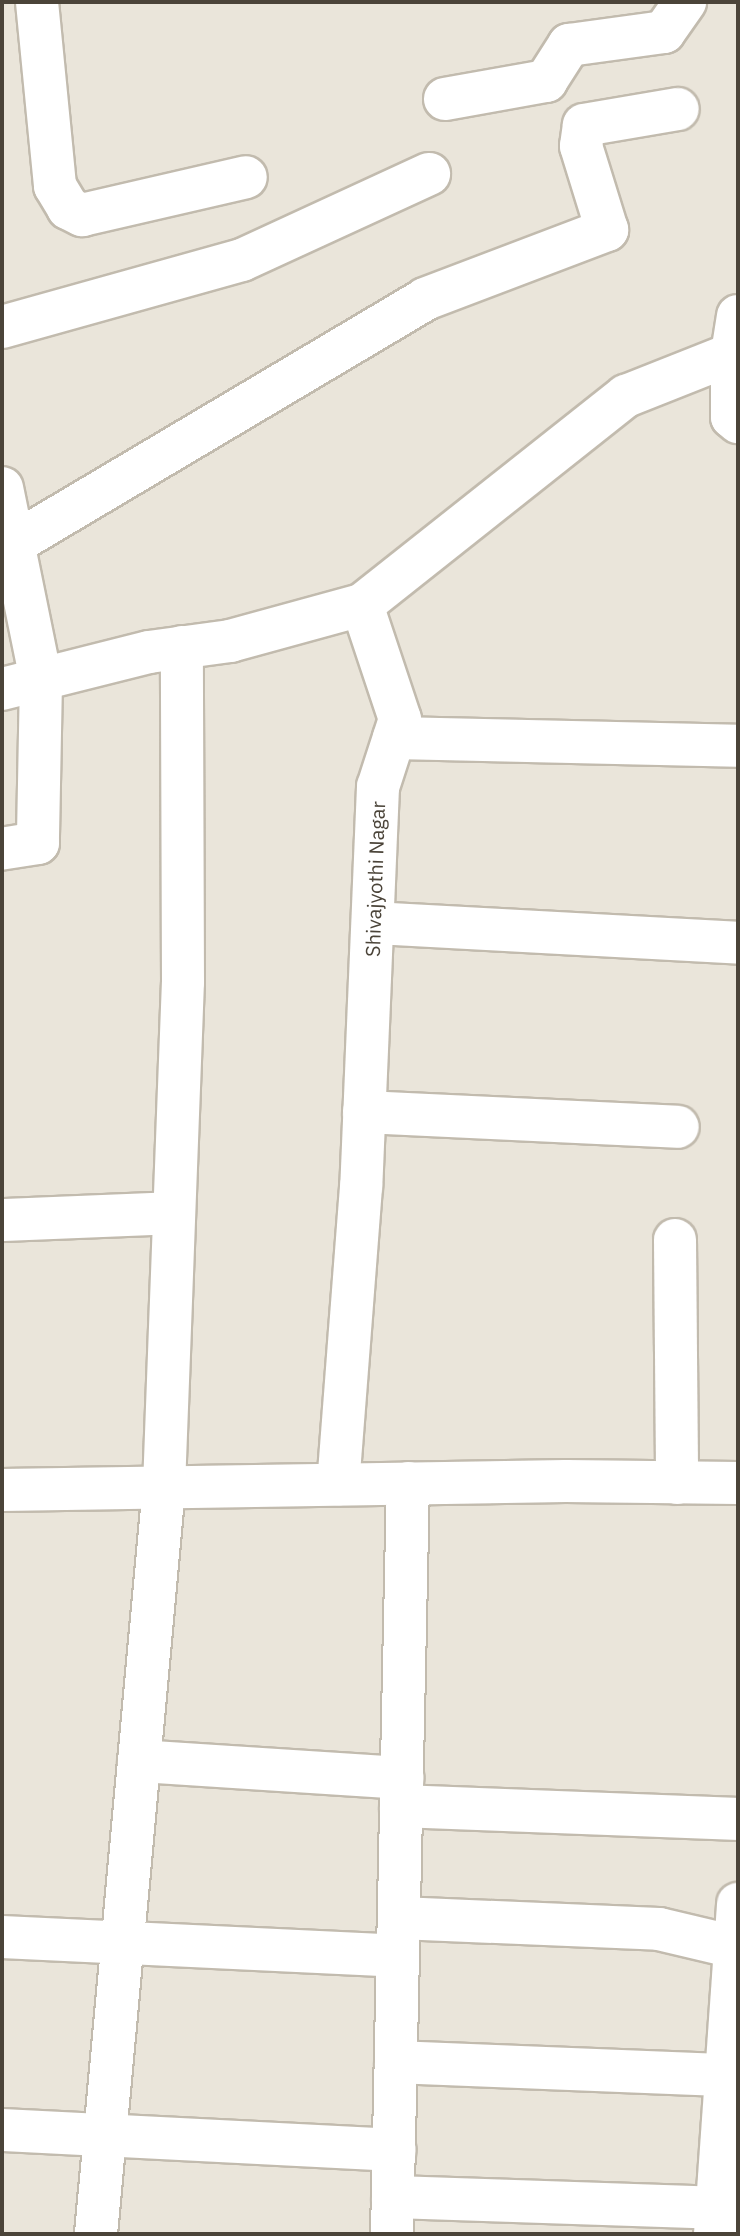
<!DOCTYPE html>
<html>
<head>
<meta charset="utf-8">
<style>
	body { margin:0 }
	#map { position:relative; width:740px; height:2236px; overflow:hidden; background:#f6f3ec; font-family:"IBM Plex Sans",sans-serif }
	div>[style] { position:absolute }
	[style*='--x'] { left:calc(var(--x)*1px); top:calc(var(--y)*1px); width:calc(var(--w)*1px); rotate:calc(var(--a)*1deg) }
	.residential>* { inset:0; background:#eae5da }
	.roads { filter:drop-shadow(2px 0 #c2bbae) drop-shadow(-2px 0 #c2bbae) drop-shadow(0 2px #c2bbae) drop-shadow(0 -2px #c2bbae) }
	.minor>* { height:42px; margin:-21px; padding:0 21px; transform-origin:21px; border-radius:21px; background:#fff }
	span { translate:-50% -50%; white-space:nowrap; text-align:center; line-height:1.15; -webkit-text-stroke:8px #fff; paint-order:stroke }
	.street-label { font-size:20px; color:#4b4439 }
	.frame { position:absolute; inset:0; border:4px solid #4b4439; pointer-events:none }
</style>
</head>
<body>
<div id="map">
	<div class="residential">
		<div style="clip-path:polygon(2px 2px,738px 2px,738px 2234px,2px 2234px)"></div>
	</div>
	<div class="roads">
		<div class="minor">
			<div style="--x:37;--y:2;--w:185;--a:84.4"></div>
			<div style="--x:55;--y:186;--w:26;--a:59"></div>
			<div style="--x:68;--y:208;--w:16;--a:27"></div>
			<div style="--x:82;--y:215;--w:168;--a:-13"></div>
			<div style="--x:445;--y:99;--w:103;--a:-10.1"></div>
			<div style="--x:546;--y:81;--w:43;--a:-57.4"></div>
			<div style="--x:569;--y:45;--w:96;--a:-7.8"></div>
			<div style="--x:664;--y:32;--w:37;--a:-55"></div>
			<div style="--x:738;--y:316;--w:38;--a:99"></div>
			<div style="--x:732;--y:354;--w:63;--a:90"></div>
			<div style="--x:732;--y:417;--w:8;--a:40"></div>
			<div style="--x:2;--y:327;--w:249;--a:-15.6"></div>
			<div style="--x:242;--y:260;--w:206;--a:-24.7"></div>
			<div style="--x:2;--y:488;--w:196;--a:78.5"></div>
			<div style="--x:41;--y:680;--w:163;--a:91.1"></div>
			<div style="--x:38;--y:843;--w:36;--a:171"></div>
			<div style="--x:13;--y:544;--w:479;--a:-30.7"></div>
			<div style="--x:425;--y:299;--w:195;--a:-20.8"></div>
			<div style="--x:607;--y:230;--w:88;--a:-107.2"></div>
			<div style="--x:581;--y:146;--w:21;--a:-82"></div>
			<div style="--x:584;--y:125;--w:95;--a:-9.7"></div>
			<div style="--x:362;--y:605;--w:337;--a:-38.4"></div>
			<div style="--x:626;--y:396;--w:114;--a:-21.6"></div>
			<div style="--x:2;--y:689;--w:152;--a:-14.1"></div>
			<div style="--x:149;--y:652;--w:82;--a:-7.7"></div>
			<div style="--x:230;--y:641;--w:137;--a:-15.3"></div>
			<div style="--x:362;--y:605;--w:120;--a:71.6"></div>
			<div style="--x:400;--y:719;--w:71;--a:107.9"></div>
			<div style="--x:378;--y:787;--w:400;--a:92.4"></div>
			<div style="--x:361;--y:1187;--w:298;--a:94.4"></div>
			<div style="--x:394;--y:738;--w:344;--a:1.3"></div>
			<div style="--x:374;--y:923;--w:365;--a:3.1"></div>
			<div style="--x:364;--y:1112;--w:314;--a:2.7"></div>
			<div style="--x:2;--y:1220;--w:172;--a:-2.3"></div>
			<div style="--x:675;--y:1240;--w:243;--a:89.5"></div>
			<div style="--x:2;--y:1490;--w:564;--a:-0.91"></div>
			<div style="--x:566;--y:1481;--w:172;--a:0.7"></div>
			<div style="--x:139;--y:1761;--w:264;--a:3.7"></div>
			<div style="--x:401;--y:1806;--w:337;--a:2.2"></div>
			<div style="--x:399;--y:1918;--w:260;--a:2.4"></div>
			<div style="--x:659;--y:1929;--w:78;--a:13.3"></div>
			<div style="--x:2;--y:1937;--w:396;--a:2.7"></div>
			<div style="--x:396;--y:2062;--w:330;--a:2.3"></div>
			<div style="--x:2;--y:2130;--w:393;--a:2.9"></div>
			<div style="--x:393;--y:2197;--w:324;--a:1.9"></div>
			<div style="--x:96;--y:2234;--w:750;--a:-84.8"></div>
			<div style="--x:164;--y:1487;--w:505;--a:-87.85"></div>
			<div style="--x:183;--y:982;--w:335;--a:-90.2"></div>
			<div style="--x:392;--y:2234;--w:751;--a:-88.78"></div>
			<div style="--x:715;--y:2234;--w:331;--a:-86"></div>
		</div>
	</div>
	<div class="street-label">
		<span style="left:375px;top:879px;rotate:-88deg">Shivajyothi Nagar</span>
	</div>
	<div class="frame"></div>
</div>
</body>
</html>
